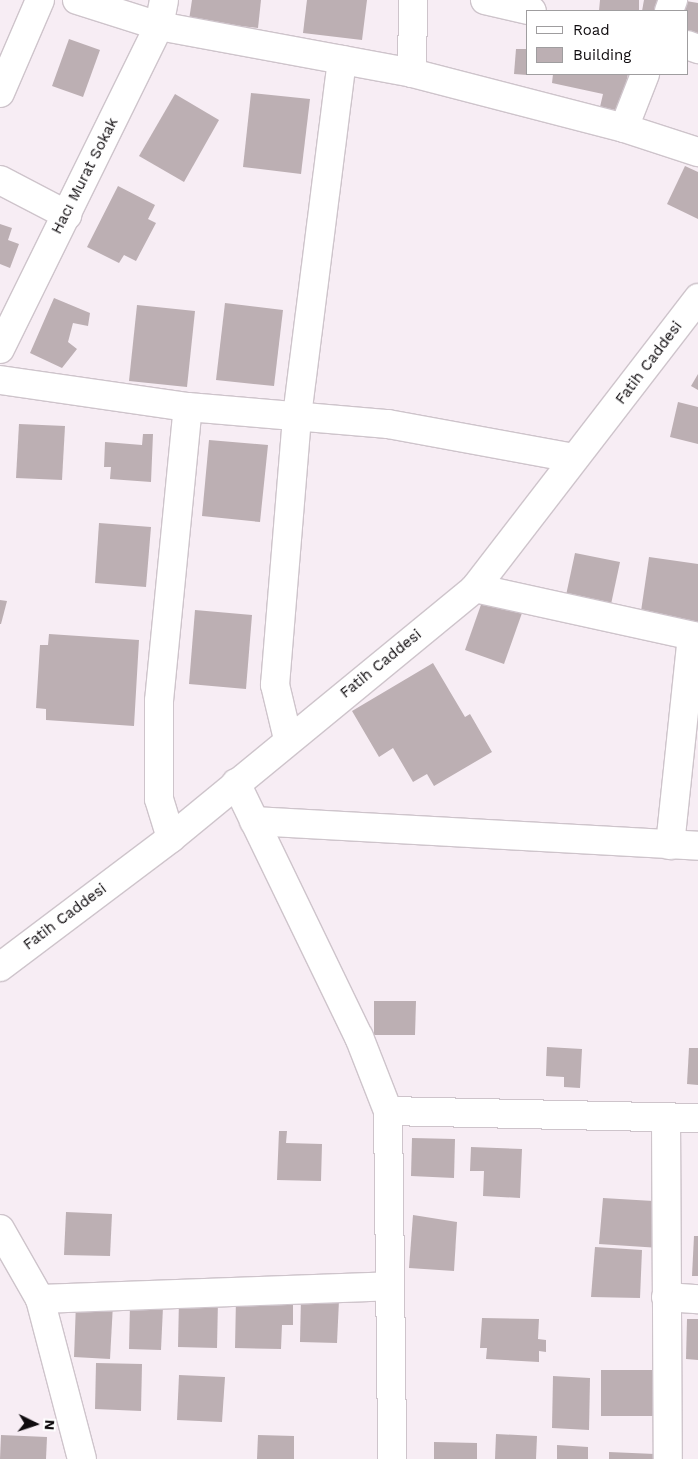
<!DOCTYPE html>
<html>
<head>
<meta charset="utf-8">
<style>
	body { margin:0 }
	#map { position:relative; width:698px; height:1459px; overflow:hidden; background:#f7edf4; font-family:"Work Sans",sans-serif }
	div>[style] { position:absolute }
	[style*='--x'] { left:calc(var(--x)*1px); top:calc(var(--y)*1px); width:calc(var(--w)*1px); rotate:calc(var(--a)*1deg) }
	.building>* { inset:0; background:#bcafb3 }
	.roads { filter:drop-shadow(1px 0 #cec4cb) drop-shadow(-1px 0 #cec4cb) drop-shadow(0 1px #cec4cb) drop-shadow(0 -1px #cec4cb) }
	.minor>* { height:28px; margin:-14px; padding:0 14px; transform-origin:14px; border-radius:14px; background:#fff }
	span { translate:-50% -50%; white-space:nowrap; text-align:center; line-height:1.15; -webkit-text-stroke:4px #fff; paint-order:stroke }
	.street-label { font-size:15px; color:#0f0b0e }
	.legend { position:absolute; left:526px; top:10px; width:162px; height:65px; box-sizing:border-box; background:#fff; border:1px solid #9f9d9f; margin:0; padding:6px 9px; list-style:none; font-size:15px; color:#0f0b0e }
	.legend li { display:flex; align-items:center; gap:10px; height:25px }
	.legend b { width:25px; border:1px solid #9f9d9f }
	.north { position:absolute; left:10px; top:1399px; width:50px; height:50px; -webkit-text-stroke:4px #fff; paint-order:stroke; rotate:94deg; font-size:14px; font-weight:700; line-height:20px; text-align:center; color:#0f0b0e }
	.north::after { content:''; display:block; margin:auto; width:18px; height:22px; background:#0f0b0e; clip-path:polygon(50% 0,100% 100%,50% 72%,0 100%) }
</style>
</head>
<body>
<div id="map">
	<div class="building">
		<div style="clip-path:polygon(192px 0,261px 0,258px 28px,189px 20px)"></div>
		<div style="clip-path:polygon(307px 0,367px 0,362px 40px,303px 33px)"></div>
		<div style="clip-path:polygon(600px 0,639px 0,639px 11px,599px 11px)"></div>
		<div style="clip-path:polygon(644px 0,657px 0,656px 11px,642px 11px)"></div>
		<div style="clip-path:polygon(680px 0,698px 3px,698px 39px,687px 37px,687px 11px,677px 11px)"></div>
		<div style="clip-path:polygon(69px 39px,100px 50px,83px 97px,52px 86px)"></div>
		<div style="clip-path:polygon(516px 49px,527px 49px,527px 75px,514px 74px)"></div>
		<div style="clip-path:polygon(553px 74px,628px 74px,620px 111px,600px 107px,603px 94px,552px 83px)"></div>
		<div style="clip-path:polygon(251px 93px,310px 99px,301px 174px,243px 167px)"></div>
		<div style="clip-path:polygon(175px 94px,219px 120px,184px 182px,139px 156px)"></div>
		<div style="clip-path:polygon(685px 166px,698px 172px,698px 219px,667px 204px)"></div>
		<div style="clip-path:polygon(118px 186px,155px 205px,148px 219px,156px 223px,136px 261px,124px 255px,119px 263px,87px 247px)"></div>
		<div style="clip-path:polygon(0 224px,12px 228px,8px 240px,19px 244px,10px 268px,0 264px)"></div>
		<div style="clip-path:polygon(54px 298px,90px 313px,88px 326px,73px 323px,68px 342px,77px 349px,62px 368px,30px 353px)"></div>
		<div style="clip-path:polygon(225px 303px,283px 310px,274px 386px,216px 380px)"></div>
		<div style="clip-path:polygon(137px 305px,195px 311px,187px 387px,129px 381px)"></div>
		<div style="clip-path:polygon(698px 374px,698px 390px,691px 386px)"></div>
		<div style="clip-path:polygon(678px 402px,698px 407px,698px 444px,670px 437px)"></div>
		<div style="clip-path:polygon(19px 424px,65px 426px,62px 480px,16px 478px)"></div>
		<div style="clip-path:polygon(143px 434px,153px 434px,151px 482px,110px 479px,111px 467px,104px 467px,105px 442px,142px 445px)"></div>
		<div style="clip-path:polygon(209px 440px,268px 445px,260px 522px,202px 516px)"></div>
		<div style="clip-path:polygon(99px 523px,151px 527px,146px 587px,95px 583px)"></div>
		<div style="clip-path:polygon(575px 553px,620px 562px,610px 609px,565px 600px)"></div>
		<div style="clip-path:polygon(649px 557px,698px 564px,698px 626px,640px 618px)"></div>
		<div style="clip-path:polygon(483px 599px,522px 613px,504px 664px,465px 650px)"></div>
		<div style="clip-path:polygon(0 600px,7px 601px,1px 624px,0 624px)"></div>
		<div style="clip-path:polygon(195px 610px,252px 615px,246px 689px,189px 684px)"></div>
		<div style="clip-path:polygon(49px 634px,139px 640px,134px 726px,46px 720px,46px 709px,36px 708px,40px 645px,48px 645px)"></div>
		<div style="clip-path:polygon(433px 663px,465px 717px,470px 714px,492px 752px,434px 786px,427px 774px,413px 782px,393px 748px,379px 757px,352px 711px)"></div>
		<div style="clip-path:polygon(374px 1001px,416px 1001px,415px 1035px,374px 1035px)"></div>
		<div style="clip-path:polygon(547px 1047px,582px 1049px,580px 1088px,564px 1087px,564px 1077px,546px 1076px)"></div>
		<div style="clip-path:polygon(689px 1048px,698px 1048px,698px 1085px,687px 1084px)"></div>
		<div style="clip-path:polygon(279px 1131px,287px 1131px,286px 1143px,322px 1144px,321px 1181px,277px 1180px)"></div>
		<div style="clip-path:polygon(412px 1138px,455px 1139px,454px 1178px,411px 1176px)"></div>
		<div style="clip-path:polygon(471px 1147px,522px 1149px,520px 1198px,483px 1196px,484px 1171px,470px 1171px)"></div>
		<div style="clip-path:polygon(603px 1198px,653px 1201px,652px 1222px,661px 1222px,660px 1248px,599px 1244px)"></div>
		<div style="clip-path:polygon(66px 1212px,112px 1214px,110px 1256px,64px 1255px)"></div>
		<div style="clip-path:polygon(413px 1215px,457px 1222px,454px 1271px,409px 1268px)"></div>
		<div style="clip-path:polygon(694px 1236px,698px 1236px,698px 1276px,692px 1276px)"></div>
		<div style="clip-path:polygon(595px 1247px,642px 1250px,640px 1298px,591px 1297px)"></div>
		<div style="clip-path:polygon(236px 1298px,293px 1299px,293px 1325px,282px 1325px,281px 1349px,235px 1348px)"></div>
		<div style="clip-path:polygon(301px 1298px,339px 1300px,337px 1343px,300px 1342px)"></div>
		<div style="clip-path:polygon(179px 1299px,218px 1300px,217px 1348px,178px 1347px)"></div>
		<div style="clip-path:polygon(76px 1303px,113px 1304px,110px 1359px,74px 1357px)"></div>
		<div style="clip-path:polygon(130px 1305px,163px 1307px,161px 1350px,129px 1349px)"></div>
		<div style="clip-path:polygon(482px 1318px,539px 1319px,538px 1339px,546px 1340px,546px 1352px,539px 1351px,539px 1362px,486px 1359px,487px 1348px,480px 1348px)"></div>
		<div style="clip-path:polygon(687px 1319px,698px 1319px,698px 1360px,686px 1359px)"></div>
		<div style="clip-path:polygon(96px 1363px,142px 1364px,141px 1411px,95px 1409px)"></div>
		<div style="clip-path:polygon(601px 1370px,655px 1370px,654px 1416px,601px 1416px)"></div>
		<div style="clip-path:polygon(179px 1375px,225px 1377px,222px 1422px,177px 1420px)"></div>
		<div style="clip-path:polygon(553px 1376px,590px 1378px,589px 1430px,552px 1428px)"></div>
		<div style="clip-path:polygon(496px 1434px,537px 1436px,536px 1459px,495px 1459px)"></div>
		<div style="clip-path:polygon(1px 1435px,47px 1437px,46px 1459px,0 1459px)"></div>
		<div style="clip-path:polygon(258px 1435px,294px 1436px,294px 1459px,257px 1459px)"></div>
		<div style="clip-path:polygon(434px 1442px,477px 1443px,477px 1459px,434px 1459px)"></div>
		<div style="clip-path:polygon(557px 1445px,588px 1447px,588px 1459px,557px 1459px)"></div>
		<div style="clip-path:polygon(609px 1452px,655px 1454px,655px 1459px,609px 1459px)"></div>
	</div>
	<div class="roads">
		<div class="minor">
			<div style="--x:77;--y:0;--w:86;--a:17.6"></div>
			<div style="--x:159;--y:26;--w:257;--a:10.5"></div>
			<div style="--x:412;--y:73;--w:219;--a:14.5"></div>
			<div style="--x:624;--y:128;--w:78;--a:18"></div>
			<div style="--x:485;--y:0;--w:48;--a:13.2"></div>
			<div style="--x:669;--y:11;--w:12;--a:-70"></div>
			<div style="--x:687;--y:45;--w:12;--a:20"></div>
			<div style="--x:412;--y:73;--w:73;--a:-89.2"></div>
			<div style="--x:0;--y:93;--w:101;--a:-66.7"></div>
			<div style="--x:624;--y:128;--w:58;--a:-68.7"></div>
			<div style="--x:0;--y:180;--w:76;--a:27.6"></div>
			<div style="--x:0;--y:349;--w:360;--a:-63.8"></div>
			<div style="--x:159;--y:26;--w:26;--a:-79"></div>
			<div style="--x:0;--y:380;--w:190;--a:8.2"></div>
			<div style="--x:188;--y:407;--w:201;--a:4.9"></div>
			<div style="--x:388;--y:424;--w:189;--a:10.4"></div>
			<div style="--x:475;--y:588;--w:228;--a:12.4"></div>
			<div style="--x:288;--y:739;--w:56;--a:-103.5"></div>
			<div style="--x:275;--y:685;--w:270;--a:-85.3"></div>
			<div style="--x:297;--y:416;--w:359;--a:-82.8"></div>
			<div style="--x:236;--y:783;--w:282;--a:64.2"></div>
			<div style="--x:359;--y:1037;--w:79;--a:68.6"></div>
			<div style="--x:388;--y:1111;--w:348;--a:89.3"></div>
			<div style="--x:254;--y:821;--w:445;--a:3.2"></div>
			<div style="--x:171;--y:838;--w:41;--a:-107.1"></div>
			<div style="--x:159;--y:799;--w:98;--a:-90"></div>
			<div style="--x:159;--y:701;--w:295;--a:-84.4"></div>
			<div style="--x:670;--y:845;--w:210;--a:-84"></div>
			<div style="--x:0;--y:967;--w:214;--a:-37"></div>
			<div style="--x:171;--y:838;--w:394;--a:-39.4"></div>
			<div style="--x:475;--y:588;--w:366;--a:-52.4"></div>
			<div style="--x:388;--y:1111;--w:310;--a:1.3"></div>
			<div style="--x:666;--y:1118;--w:341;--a:89.7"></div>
			<div style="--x:0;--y:1229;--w:81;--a:60.3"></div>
			<div style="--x:40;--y:1299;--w:165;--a:75.3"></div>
			<div style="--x:666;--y:1297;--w:32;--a:4"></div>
			<div style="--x:40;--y:1299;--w:350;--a:-2.1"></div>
		</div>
	</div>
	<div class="street-label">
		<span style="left:85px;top:176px;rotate:-63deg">Hacı Murat Sokak</span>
		<span style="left:649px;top:363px;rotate:-53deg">Fatih Caddesi</span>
		<span style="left:381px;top:664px;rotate:-39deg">Fatih Caddesi</span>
		<span style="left:65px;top:917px;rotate:-37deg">Fatih Caddesi</span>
	</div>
	<ul class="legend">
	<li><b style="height:6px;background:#fff"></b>Road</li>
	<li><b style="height:14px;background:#bcafb3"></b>Building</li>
	</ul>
	<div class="north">N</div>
</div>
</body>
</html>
